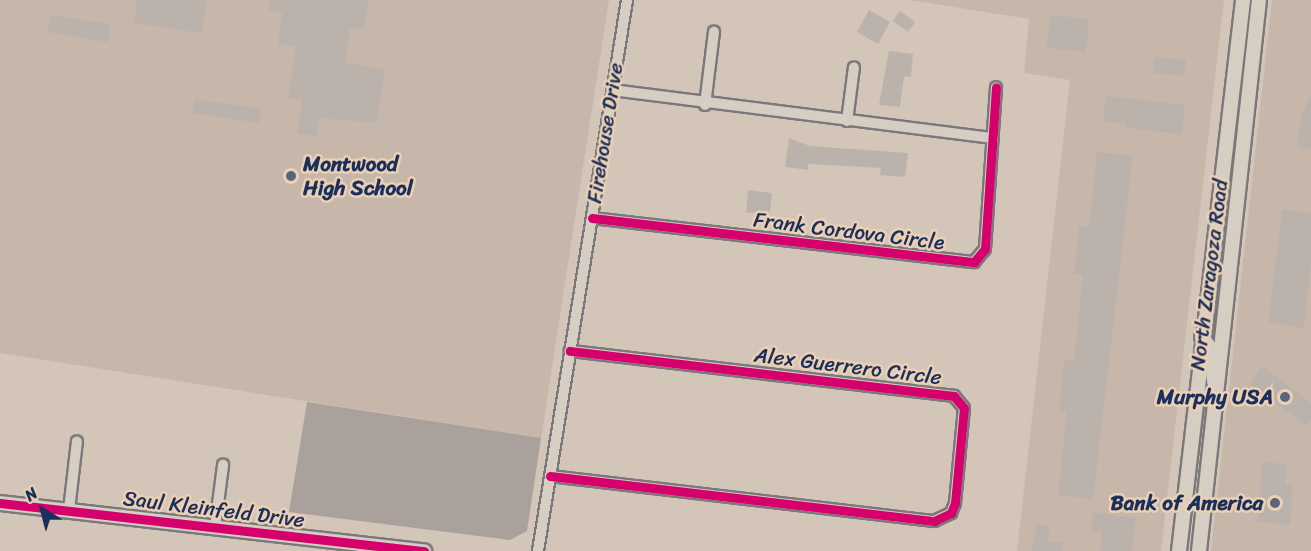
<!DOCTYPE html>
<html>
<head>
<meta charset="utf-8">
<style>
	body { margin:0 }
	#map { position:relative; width:1311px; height:551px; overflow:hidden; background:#d3c6b8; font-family:Sriracha,sans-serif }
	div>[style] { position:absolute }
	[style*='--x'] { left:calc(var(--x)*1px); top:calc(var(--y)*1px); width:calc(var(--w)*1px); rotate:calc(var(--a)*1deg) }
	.built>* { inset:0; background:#c6b7aa }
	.water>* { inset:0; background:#aaa19d }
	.building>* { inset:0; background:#bbb3ab }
	.roads { filter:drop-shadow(2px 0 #7a787a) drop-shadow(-2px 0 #7a787a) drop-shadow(0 2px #7a787a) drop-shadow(0 -2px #7a787a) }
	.minor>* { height:10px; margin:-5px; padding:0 5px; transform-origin:5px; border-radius:5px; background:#d7cec3 }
	.major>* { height:14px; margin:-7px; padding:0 7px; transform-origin:7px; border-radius:7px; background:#d7cec3 }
	.cycleway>* { height:9px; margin:-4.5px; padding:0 4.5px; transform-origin:4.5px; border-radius:4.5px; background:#d6006c }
	.dots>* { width:16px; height:16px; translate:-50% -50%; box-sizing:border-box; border:3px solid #ebd0b2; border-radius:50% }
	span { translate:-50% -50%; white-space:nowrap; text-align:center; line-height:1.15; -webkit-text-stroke:5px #ebd0b2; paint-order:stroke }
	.street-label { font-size:21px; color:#1b2f5e }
	.poi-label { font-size:21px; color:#1b2f5e; font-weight:700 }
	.left { translate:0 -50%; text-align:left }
	.right { translate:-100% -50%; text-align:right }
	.north { position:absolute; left:12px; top:479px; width:60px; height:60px; -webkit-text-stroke:4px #ebd0b2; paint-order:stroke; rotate:324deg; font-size:16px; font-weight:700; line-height:24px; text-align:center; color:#1b2f5e }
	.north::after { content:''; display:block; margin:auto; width:21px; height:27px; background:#1b2f5e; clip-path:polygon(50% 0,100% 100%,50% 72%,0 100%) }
</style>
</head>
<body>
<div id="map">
	<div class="built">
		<div style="clip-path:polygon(0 0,609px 0,541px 438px,0 353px)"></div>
		<div style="clip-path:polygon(910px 0,1224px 0,1161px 551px,1017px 551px,1070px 80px,1024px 73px,1029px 19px)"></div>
		<div style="clip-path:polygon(1272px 0,1311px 0,1311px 551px,1211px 551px)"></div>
	</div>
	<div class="water">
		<div style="clip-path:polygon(307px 402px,541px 438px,527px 531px,510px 540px,289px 512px)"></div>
	</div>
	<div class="building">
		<div style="clip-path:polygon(137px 0,207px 0,202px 33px,134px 23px)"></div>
		<div style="clip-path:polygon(270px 0,369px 0,364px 30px,350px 28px,345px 63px,385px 69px,377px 123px,319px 118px,317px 136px,297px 133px,302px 100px,288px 98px,296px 46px,278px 44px,282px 13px,269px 11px)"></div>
		<div style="clip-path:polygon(869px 10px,890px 22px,878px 44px,857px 32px)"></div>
		<div style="clip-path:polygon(900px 11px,915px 22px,908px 32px,893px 21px)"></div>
		<div style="clip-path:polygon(50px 15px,110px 24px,108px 42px,48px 32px)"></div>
		<div style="clip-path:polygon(1050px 15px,1089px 19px,1086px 52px,1047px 48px)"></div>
		<div style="clip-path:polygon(889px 51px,913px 54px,911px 77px,904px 76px,900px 107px,879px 105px)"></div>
		<div style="clip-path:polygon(1155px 57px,1186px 60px,1184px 76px,1153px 73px)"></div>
		<div style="clip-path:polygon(1311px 95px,1311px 149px,1297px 147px,1301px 116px)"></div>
		<div style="clip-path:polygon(1106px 96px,1185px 105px,1182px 134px,1126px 128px,1127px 124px,1103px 121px)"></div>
		<div style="clip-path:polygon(194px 99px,262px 109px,259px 123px,192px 113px)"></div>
		<div style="clip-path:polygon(789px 138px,810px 146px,908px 153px,905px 177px,880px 175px,881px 168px,808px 164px,808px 170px,785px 167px)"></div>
		<div style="clip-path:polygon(1097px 152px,1133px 156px,1093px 499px,1058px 495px,1067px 411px,1059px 410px,1064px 359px,1074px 360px,1083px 275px,1074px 274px,1079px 227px,1089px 227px)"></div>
		<div style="clip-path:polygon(748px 190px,772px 193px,770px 212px,746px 213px)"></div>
		<div style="clip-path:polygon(1282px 210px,1311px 213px,1311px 264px,1304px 328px,1268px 322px)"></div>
		<div style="clip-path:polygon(1262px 366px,1311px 403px,1311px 420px,1307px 426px,1250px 384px)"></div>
		<div style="clip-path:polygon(1262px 462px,1287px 464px,1285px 484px,1293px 485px,1290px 525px,1258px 522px)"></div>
		<div style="clip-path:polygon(1093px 512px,1136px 518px,1132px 551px,1100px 551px,1102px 532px,1091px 531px)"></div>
		<div style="clip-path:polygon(1037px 524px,1050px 526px,1048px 541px,1063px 543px,1062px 551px,1032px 551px)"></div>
	</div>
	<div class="roads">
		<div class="minor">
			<div style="--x:612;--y:90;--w:384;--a:7.2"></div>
			<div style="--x:705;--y:105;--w:74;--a:-83"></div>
			<div style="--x:847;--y:121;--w:54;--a:-82.6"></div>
			<div style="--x:592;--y:218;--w:385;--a:6.6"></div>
			<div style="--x:974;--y:262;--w:17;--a:-50"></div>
			<div style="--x:985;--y:249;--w:162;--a:-86.1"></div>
			<div style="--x:550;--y:476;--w:387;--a:6.7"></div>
			<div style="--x:934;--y:521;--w:19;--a:-25"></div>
			<div style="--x:951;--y:513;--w:11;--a:-68"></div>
			<div style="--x:955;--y:503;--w:95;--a:-84.6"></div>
			<div style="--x:964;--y:408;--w:16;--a:-130"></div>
			<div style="--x:954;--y:396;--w:387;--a:-173.3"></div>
			<div style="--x:69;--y:510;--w:69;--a:-83.4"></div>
			<div style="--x:215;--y:527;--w:63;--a:-82.6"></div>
			<div style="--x:538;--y:551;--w:558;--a:-80.82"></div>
		</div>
		<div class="major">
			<div style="--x:1202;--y:337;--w:14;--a:54"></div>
			<div style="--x:1210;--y:348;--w:35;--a:83"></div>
			<div style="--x:0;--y:503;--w:427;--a:6.5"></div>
			<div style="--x:1179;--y:551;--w:555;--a:-83.37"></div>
			<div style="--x:1199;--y:551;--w:554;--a:-83.79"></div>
		</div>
	</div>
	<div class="cycleway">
		<div style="--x:592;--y:218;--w:385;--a:6.6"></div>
		<div style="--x:974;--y:262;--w:17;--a:-50"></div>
		<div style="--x:985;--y:249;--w:162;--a:-86.1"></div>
		<div style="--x:550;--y:476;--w:387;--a:6.7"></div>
		<div style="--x:934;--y:521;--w:19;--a:-25"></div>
		<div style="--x:951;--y:513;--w:11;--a:-68"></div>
		<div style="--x:955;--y:503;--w:95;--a:-84.6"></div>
		<div style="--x:964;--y:408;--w:16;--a:-130"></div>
		<div style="--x:954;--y:396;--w:387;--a:-173.3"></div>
		<div style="--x:0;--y:503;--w:427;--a:6.5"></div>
	</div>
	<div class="dots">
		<div style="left:291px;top:176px;background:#5b647e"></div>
		<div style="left:1285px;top:397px;background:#5b647e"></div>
		<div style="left:1275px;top:503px;background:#5b647e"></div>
	</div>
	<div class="street-label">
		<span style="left:605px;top:133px;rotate:-81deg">Firehouse Drive</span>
		<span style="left:849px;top:231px;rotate:7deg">Frank Cordova Circle</span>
		<span style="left:1209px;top:275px;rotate:-83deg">North Zaragoza Road</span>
		<span style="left:848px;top:366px;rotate:7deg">Alex Guerrero Circle</span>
		<span style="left:214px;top:509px;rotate:7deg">Saul Kleinfeld Drive</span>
	</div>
	<div class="poi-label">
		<span class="left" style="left:303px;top:176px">Montwood<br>High School</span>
		<span class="right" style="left:1273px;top:397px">Murphy USA</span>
		<span class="right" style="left:1263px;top:503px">Bank of America</span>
	</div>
	<div class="north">N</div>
</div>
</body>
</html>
